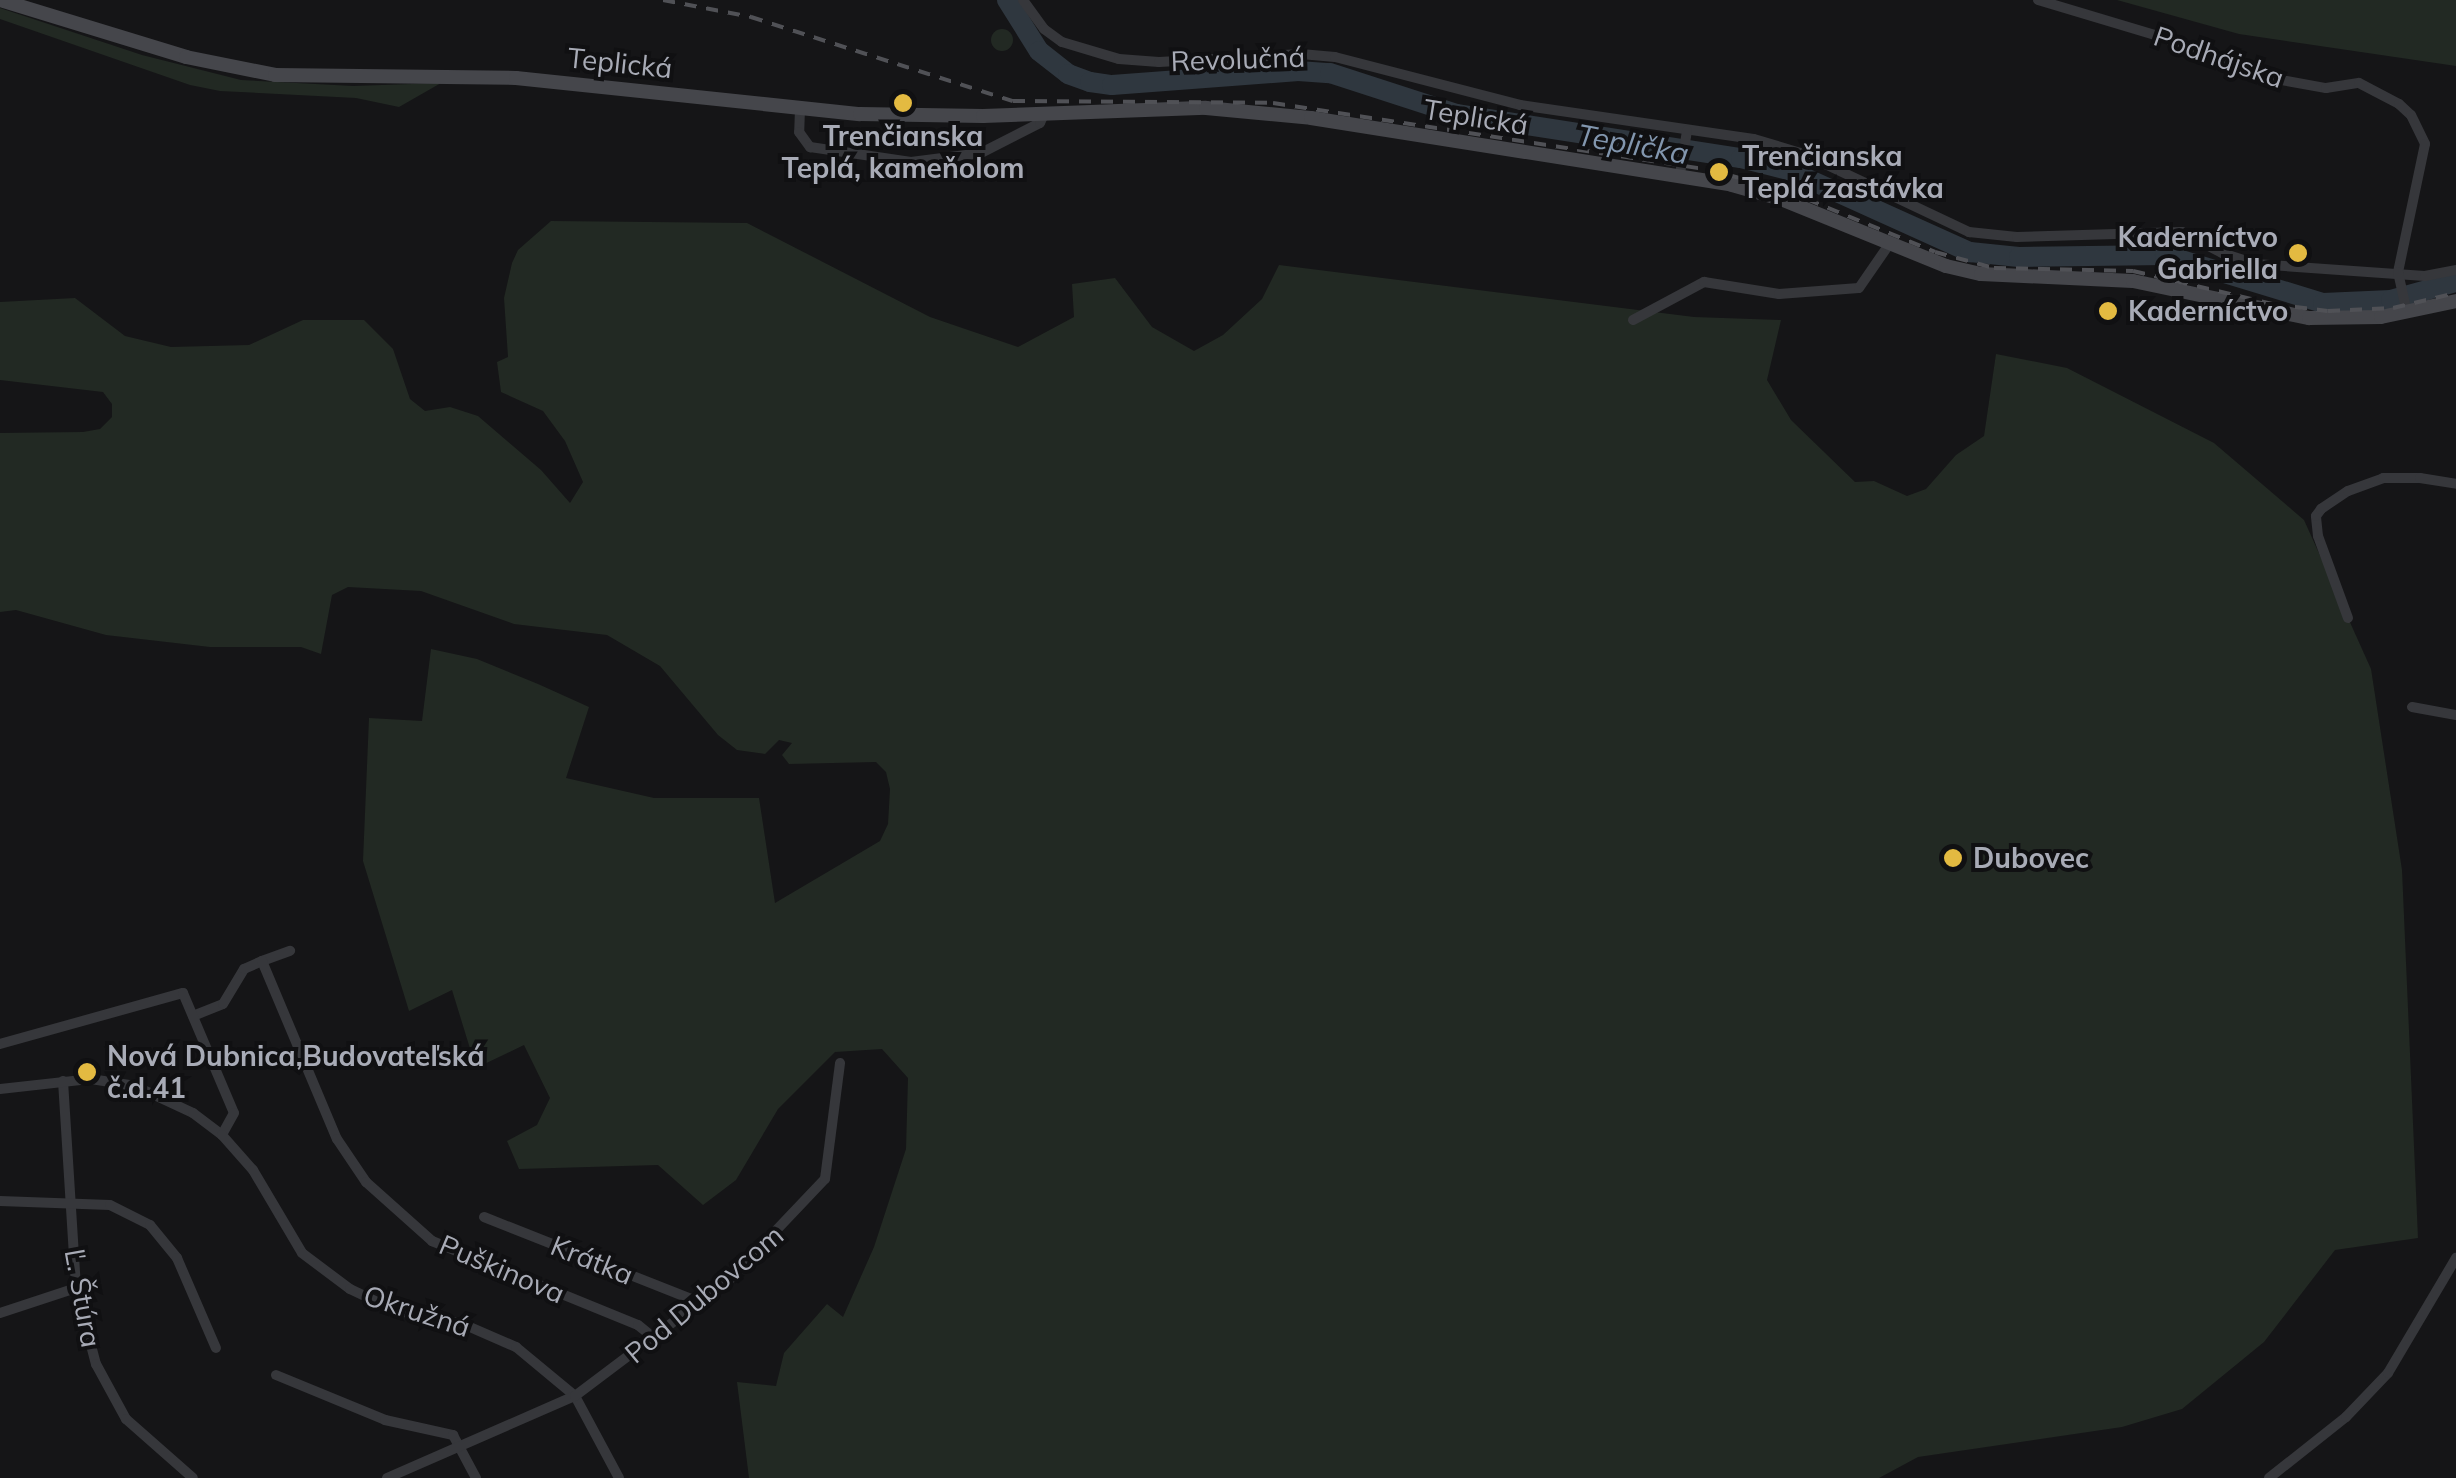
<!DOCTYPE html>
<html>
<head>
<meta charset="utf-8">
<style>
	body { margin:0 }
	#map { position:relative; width:2456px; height:1478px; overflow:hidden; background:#151517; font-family:Mulish,sans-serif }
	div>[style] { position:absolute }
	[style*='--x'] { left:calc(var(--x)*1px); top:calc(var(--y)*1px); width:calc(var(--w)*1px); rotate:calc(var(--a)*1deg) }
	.green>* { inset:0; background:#222923 }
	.round { border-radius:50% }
	.river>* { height:20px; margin:-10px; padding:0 10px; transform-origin:10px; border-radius:10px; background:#2f373f }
	.minor>* { height:10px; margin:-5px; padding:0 5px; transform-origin:5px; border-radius:5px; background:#36373b }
	.secondary>* { height:14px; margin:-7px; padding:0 7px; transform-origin:7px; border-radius:7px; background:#45464b }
	.rail>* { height:4px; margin-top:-2px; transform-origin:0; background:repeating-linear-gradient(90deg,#505156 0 12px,transparent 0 22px) }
	.dots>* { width:28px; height:28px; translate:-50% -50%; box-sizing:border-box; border:5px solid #101012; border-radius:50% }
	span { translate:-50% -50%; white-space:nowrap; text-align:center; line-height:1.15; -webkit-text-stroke:8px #101012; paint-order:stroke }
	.street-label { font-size:28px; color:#a8abb6 }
	.poi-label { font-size:28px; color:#a8abb6; font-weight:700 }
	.left { translate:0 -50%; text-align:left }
	.right { translate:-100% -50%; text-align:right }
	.water-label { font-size:30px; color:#8296ae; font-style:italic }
</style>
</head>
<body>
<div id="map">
	<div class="green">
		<div style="clip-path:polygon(2117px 0,2456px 0,2456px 66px,2239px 34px)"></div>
		<div style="clip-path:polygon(0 8px,142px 55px,241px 80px,353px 86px,441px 83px,399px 107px,356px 98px,220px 91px,190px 85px,0 19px)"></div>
		<div class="round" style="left:991px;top:29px;width:22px;height:22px"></div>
		<div style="clip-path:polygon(551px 221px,747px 223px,930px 317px,1018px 347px,1074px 317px,1072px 284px,1115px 278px,1152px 327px,1194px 351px,1223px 335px,1262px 299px,1279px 265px,1694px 317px,1781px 320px,1767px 380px,1791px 420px,1855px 482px,1874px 481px,1907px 496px,1926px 489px,1956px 455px,1984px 436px,1996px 354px,2067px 368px,2214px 443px,2304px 520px,2371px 669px,2402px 870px,2418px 1238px,2335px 1250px,2264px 1342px,2182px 1409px,2122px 1427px,1918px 1457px,1879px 1478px,749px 1478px,737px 1382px,776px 1386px,784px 1353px,827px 1304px,843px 1317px,874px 1247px,906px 1149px,908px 1078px,882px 1049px,835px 1052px,778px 1109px,736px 1180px,703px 1205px,658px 1165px,519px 1169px,507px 1141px,537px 1125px,550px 1098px,524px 1045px,476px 1068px,452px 990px,409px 1011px,363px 861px,369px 718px,422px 721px,431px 649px,477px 659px,538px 684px,589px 707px,566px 778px,654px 798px,759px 798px,775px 903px,880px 841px,888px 824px,890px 789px,886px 772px,876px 762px,789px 764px,782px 755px,792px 743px,779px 740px,765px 754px,737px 750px,718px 735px,660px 666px,607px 635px,514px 624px,421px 591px,348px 587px,332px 595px,321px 654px,301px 647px,210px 647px,106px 635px,16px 610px,0 612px,0 433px,83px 432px,100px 429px,112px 417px,112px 404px,103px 392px,0 380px,0 302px,75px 298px,125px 336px,171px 347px,249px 345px,303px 320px,364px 320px,393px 349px,410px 399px,425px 411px,450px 407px,478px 416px,541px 470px,570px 503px,583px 482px,565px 441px,543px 411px,501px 392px,497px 362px,508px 357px,504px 298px,512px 263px,518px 250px)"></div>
	</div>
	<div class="river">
		<div style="--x:1007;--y:0;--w:60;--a:57.9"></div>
		<div style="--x:1039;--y:51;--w:37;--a:38"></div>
		<div style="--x:1068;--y:74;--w:23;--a:20"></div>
		<div style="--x:1090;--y:82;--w:22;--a:8"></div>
		<div style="--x:1112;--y:85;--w:187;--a:-4.3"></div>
		<div style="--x:1298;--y:71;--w:32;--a:4"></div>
		<div style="--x:1330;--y:73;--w:133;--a:18"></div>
		<div style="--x:1456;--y:114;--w:288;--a:8.8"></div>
		<div style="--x:1741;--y:158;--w:49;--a:14.3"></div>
		<div style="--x:1788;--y:170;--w:200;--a:24.3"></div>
		<div style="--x:1970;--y:252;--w:49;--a:5.8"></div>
		<div style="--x:2019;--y:257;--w:146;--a:-0.8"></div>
		<div style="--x:2165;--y:255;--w:165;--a:16.9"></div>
		<div style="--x:2323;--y:303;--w:68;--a:-2.5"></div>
		<div style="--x:2391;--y:300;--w:67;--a:-15.5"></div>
	</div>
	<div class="minor">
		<div style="--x:1023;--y:0;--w:36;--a:54"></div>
		<div style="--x:1044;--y:29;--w:22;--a:36"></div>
		<div style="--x:1062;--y:42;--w:59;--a:16.6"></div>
		<div style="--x:1119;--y:59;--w:40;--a:4.3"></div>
		<div style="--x:1159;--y:62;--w:142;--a:-3.2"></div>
		<div style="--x:1301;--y:54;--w:34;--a:5"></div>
		<div style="--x:1335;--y:57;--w:191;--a:14.5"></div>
		<div style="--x:1520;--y:105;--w:236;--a:8.3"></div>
		<div style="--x:1754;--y:139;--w:52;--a:16.7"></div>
		<div style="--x:1804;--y:154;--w:183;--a:25.3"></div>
		<div style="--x:1969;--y:232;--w:48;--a:5.9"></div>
		<div style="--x:2017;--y:237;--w:165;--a:-1.7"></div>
		<div style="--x:2182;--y:232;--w:45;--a:27.7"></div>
		<div style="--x:2222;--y:253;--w:36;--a:18"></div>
		<div style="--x:2256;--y:264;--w:169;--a:4.1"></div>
		<div style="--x:2425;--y:276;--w:32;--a:-11"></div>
		<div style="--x:2038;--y:0;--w:136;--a:16.7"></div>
		<div style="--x:2168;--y:39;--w:103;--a:21.6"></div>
		<div style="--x:2264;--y:77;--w:63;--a:10.1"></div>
		<div style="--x:2326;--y:88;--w:33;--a:-9"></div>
		<div style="--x:2359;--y:83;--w:45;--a:27.7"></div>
		<div style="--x:2399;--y:104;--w:16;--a:43"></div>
		<div style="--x:2411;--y:115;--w:32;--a:64"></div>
		<div style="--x:2425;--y:144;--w:131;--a:101.9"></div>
		<div style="--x:2398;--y:272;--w:42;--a:77.6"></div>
		<div style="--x:800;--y:109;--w:23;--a:92"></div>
		<div style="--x:799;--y:132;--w:19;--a:54"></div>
		<div style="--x:810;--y:147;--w:102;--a:8.4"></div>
		<div style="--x:911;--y:162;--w:71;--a:-7.3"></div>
		<div style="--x:981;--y:153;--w:66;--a:-27"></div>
		<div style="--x:1040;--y:123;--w:10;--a:-66"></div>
		<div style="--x:1680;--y:174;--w:44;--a:-80.8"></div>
		<div style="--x:1633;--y:320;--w:81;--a:-28.2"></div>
		<div style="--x:1704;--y:282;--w:76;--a:9.1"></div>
		<div style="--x:1779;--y:294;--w:80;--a:-4.3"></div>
		<div style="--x:1859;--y:288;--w:55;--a:-55.4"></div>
		<div style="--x:2348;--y:618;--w:87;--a:-110.1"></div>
		<div style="--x:2318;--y:536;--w:20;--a:-96"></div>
		<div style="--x:2316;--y:516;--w:9;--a:-54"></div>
		<div style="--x:2321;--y:509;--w:32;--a:-34"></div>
		<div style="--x:2348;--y:491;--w:37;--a:-20"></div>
		<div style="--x:2383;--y:478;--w:37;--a:0"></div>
		<div style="--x:2420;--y:478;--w:36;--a:9"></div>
		<div style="--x:2412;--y:707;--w:45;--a:10.3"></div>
		<div style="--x:262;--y:961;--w:30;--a:-20"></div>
		<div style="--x:193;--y:1016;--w:32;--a:-22"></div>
		<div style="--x:223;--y:1004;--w:41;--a:-59"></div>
		<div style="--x:244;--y:969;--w:20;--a:-24"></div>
		<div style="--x:262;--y:961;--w:193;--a:67.2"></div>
		<div style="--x:337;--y:1139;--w:52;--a:56"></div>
		<div style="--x:366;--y:1182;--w:89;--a:41.8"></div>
		<div style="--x:432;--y:1241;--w:222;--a:22.2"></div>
		<div style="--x:638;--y:1325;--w:22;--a:39"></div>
		<div style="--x:0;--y:1044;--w:190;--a:-15.6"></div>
		<div style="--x:183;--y:993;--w:130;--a:67"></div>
		<div style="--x:234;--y:1113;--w:25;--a:119"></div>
		<div style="--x:63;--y:1081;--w:207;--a:86.4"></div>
		<div style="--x:76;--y:1288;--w:79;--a:75.3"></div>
		<div style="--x:96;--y:1364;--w:63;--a:61.4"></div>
		<div style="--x:126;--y:1419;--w:89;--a:41.4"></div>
		<div style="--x:0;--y:1089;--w:92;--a:-6.3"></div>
		<div style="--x:91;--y:1079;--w:45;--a:9"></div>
		<div style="--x:135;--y:1086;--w:64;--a:25"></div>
		<div style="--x:193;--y:1113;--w:36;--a:37"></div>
		<div style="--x:222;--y:1135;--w:47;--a:48.5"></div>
		<div style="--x:253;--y:1170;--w:96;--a:59.4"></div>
		<div style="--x:302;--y:1253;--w:60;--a:36.9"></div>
		<div style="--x:350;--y:1289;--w:49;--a:25.5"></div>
		<div style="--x:394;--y:1310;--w:70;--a:11.5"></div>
		<div style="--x:463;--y:1324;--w:58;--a:23.5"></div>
		<div style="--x:516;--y:1347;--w:77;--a:39.7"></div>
		<div style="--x:575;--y:1396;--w:93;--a:61.8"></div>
		<div style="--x:0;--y:1201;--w:110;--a:2.1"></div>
		<div style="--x:110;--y:1205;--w:45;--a:26.6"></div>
		<div style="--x:150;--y:1225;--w:43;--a:50.7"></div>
		<div style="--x:177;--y:1258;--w:98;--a:66.6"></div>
		<div style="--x:484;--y:1217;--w:233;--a:21.6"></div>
		<div style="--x:0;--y:1313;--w:80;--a:-18.2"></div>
		<div style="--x:276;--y:1375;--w:118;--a:22.4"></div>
		<div style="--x:385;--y:1420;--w:70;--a:12.4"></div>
		<div style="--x:453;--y:1435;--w:49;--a:61.9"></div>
		<div style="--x:387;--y:1478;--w:205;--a:-23.6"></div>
		<div style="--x:575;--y:1396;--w:194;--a:-37"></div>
		<div style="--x:730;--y:1279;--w:138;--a:-46.5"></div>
		<div style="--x:825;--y:1179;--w:117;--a:-82.6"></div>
		<div style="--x:2269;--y:1478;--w:98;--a:-38.4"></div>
		<div style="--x:2346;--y:1417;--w:61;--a:-46.3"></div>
		<div style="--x:2388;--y:1373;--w:134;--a:-59.4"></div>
	</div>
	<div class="secondary">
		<div style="--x:0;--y:0;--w:195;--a:17"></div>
		<div style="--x:186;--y:57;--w:91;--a:11.4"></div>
		<div style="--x:275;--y:75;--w:241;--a:0.7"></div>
		<div style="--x:516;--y:78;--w:346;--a:6"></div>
		<div style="--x:860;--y:114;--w:123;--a:0.9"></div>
		<div style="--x:983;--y:116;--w:223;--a:-2.1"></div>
		<div style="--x:1206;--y:108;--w:105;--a:5.4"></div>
		<div style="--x:1311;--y:118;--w:426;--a:9"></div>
		<div style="--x:1732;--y:185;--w:51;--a:15.9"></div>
		<div style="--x:1781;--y:199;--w:178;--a:22.1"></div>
		<div style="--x:1946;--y:266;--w:36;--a:13"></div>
		<div style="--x:1981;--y:274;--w:152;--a:2.6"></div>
		<div style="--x:2133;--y:281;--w:180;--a:11.9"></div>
		<div style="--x:2309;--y:318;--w:72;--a:-0.8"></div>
		<div style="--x:2381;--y:317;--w:77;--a:-12"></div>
	</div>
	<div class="rail">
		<div style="--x:663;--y:0;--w:90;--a:10.9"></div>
		<div style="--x:751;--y:17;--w:275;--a:17.8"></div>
		<div style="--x:1013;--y:101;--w:260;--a:0.4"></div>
		<div style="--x:1273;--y:103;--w:442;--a:8.7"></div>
		<div style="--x:1710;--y:170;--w:80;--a:15.3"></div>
		<div style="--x:1787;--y:191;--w:160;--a:22.4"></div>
		<div style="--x:1935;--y:252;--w:61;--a:15.2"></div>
		<div style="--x:1994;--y:268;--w:139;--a:1.2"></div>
		<div style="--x:2133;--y:271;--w:144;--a:13.3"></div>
		<div style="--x:2273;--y:304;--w:55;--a:7.3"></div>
		<div style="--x:2328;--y:311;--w:65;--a:-2.6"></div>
		<div style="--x:2393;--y:308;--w:65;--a:-13.4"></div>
	</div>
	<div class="dots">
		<div style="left:903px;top:103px;background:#e3ba41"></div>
		<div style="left:1719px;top:172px;background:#e3ba41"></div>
		<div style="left:2298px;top:253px;background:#e3ba41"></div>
		<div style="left:2108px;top:311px;background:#e3ba41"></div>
		<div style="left:1953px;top:858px;background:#e3ba41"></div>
		<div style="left:87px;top:1072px;background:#e3ba41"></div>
	</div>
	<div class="street-label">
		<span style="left:2219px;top:57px;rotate:19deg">Podhájska</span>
		<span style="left:1238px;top:59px;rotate:-2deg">Revolučná</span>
		<span style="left:620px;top:63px;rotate:6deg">Teplická</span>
		<span style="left:1476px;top:117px;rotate:9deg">Teplická</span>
		<span style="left:592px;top:1260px;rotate:22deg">Krátka</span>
		<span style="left:502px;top:1269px;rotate:23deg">Puškinova</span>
		<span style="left:704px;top:1294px;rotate:-40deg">Pod Dubovcom</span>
		<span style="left:83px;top:1298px;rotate:80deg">Ľ. Štúra</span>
		<span style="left:417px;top:1311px;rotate:18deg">Okružná</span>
	</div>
	<div class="poi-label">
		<span style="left:903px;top:152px">Trenčianska<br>Teplá, kameňolom</span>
		<span class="left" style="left:1742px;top:172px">Trenčianska<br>Teplá zastávka</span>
		<span class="right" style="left:2278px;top:253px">Kaderníctvo<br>Gabriella</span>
		<span class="left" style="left:2128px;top:311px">Kaderníctvo</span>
		<span class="left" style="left:1973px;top:858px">Dubovec</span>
		<span class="left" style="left:107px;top:1072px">Nová Dubnica,Budovateľská<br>č.d.41</span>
	</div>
	<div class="water-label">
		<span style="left:1633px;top:144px;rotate:10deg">Teplička</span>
	</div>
</div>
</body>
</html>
